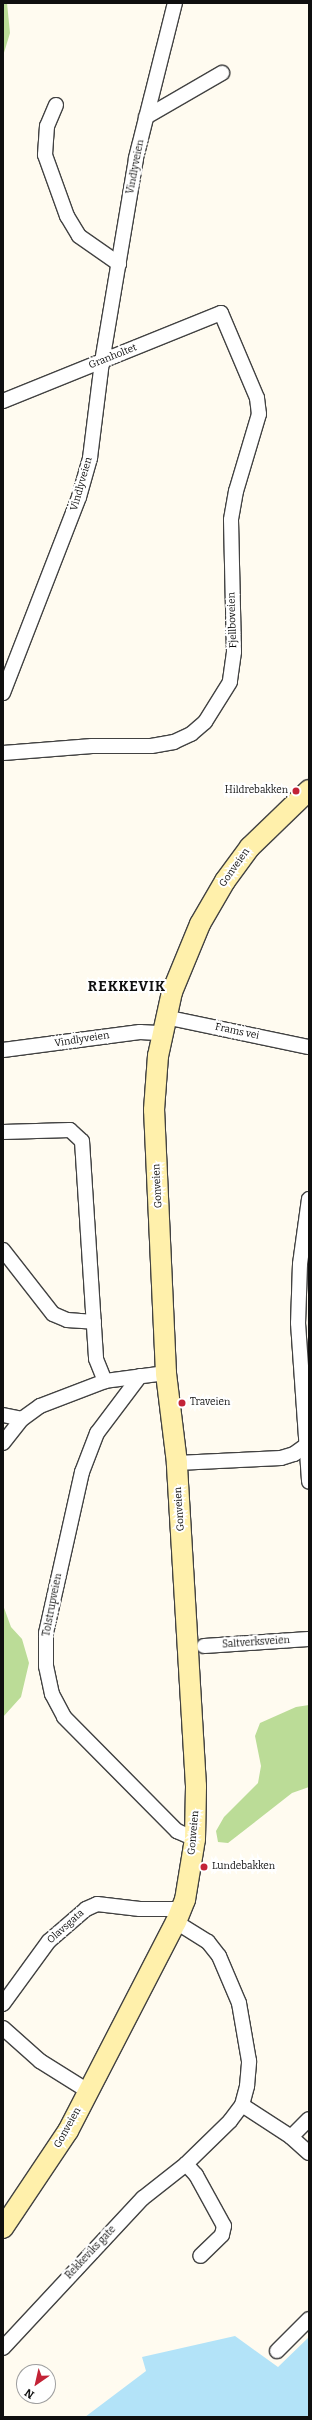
<!DOCTYPE html>
<html>
<head>
<meta charset="utf-8">
<style>
	body { margin:0 }
	#map { position:relative; width:312px; height:2420px; overflow:hidden; background:#fffbf0; font-family:Bitter,serif }
	div>[style] { position:absolute }
	[style*='--x'] { left:calc(var(--x)*1px); top:calc(var(--y)*1px); width:calc(var(--w)*1px); rotate:calc(var(--a)*1deg) }
	.forest>* { inset:0; background:#bbdc97 }
	.water>* { inset:0; background:#b3e3f8 }
	.roads { filter:drop-shadow(1px 0 #424242) drop-shadow(-1px 0 #424242) drop-shadow(0 1px #424242) drop-shadow(0 -1px #424242) }
	.street>* { height:14px; margin:-7px; padding:0 7px; transform-origin:7px; border-radius:7px; background:#fff }
	.secondary>* { height:20px; margin:-10px; padding:0 10px; transform-origin:10px; border-radius:10px; background:#fff0ab }
	.dots>* { width:11px; height:11px; translate:-50% -50%; box-sizing:border-box; border:2px solid #fff; border-radius:50% }
	span { translate:-50% -50%; white-space:nowrap; text-align:center; line-height:1.15; -webkit-text-stroke:4px #fff; paint-order:stroke }
	.street-label { font-size:10px; color:#0f0f0f }
	.poi-label { font-size:10px; color:#0f0f0f }
	.right { translate:-100% -50%; text-align:right }
	.left { translate:0 -50%; text-align:left }
	.district-label { font-size:14px; color:#0f0f0f; font-weight:700; letter-spacing:1px }
	.frame { position:absolute; inset:0; border:4px solid #0f0f0f; pointer-events:none }
	.north { position:absolute; left:16px; top:2364px; width:40px; height:40px; box-sizing:border-box; background:#fff; border:1px solid #9f9f9f; border-radius:50%; rotate:214deg; font-size:11px; font-weight:700; line-height:16px; text-align:center; color:#0f0f0f }
	.north::after { content:''; display:block; margin:auto; width:14px; height:18px; background:#c32336; clip-path:polygon(50% 0,100% 100%,50% 72%,0 100%) }
</style>
</head>
<body>
<div id="map">
	<div class="forest">
		<div style="clip-path:polygon(3px 3px,7px 3px,10px 33px,3px 56px)"></div>
		<div style="clip-path:polygon(3px 1605px,11px 1627px,22px 1639px,29px 1663px,21px 1697px,3px 1717px)"></div>
		<div style="clip-path:polygon(309px 1705px,309px 1787px,292px 1793px,228px 1843px,218px 1842px,216px 1831px,224px 1817px,258px 1783px,261px 1766px,255px 1736px,260px 1723px,296px 1707px)"></div>
	</div>
	<div class="water">
		<div style="clip-path:polygon(235px 2336px,278px 2367px,309px 2337px,309px 2417px,85px 2417px,146px 2371px,142px 2357px)"></div>
	</div>
	<div class="roads">
		<div class="street">
			<div style="--x:56;--y:105;--w:23;--a:113"></div>
			<div style="--x:47;--y:126;--w:29;--a:94"></div>
			<div style="--x:45;--y:155;--w:65;--a:70.2"></div>
			<div style="--x:67;--y:216;--w:23;--a:59"></div>
			<div style="--x:79;--y:236;--w:49;--a:35"></div>
			<div style="--x:146;--y:117;--w:88;--a:-30.1"></div>
			<div style="--x:3;--y:401;--w:235;--a:-22"></div>
			<div style="--x:221;--y:313;--w:92;--a:67"></div>
			<div style="--x:257;--y:398;--w:16;--a:83"></div>
			<div style="--x:259;--y:414;--w:80;--a:106.6"></div>
			<div style="--x:236;--y:491;--w:29;--a:100"></div>
			<div style="--x:231;--y:520;--w:132;--a:88.7"></div>
			<div style="--x:234;--y:652;--w:30;--a:98"></div>
			<div style="--x:230;--y:682;--w:47;--a:122"></div>
			<div style="--x:205;--y:722;--w:18;--a:139"></div>
			<div style="--x:191;--y:734;--w:19;--a:155"></div>
			<div style="--x:174;--y:742;--w:23;--a:170"></div>
			<div style="--x:151;--y:746;--w:59;--a:180"></div>
			<div style="--x:92;--y:746;--w:89;--a:175.5"></div>
			<div style="--x:3;--y:693;--w:210;--a:-68.8"></div>
			<div style="--x:79;--y:497;--w:41;--a:-74.2"></div>
			<div style="--x:90;--y:458;--w:97;--a:-82.9"></div>
			<div style="--x:102;--y:362;--w:207;--a:-80.5"></div>
			<div style="--x:136;--y:158;--w:160;--a:-75.9"></div>
			<div style="--x:165;--y:1017;--w:147;--a:11.8"></div>
			<div style="--x:3;--y:1050;--w:138;--a:-7.5"></div>
			<div style="--x:140;--y:1032;--w:22;--a:3"></div>
			<div style="--x:3;--y:1132;--w:67;--a:-1.7"></div>
			<div style="--x:70;--y:1130;--w:16;--a:43"></div>
			<div style="--x:82;--y:1141;--w:218;--a:86.3"></div>
			<div style="--x:96;--y:1359;--w:24;--a:68"></div>
			<div style="--x:309;--y:1199;--w:66;--a:97.9"></div>
			<div style="--x:300;--y:1264;--w:59;--a:91.9"></div>
			<div style="--x:298;--y:1323;--w:159;--a:86"></div>
			<div style="--x:3;--y:1250;--w:81;--a:52"></div>
			<div style="--x:53;--y:1314;--w:15;--a:23"></div>
			<div style="--x:67;--y:1320;--w:27;--a:4"></div>
			<div style="--x:140;--y:1376;--w:71;--a:127"></div>
			<div style="--x:97;--y:1433;--w:42;--a:111"></div>
			<div style="--x:82;--y:1472;--w:165;--a:102.6"></div>
			<div style="--x:46;--y:1633;--w:33;--a:90"></div>
			<div style="--x:46;--y:1666;--w:29;--a:78"></div>
			<div style="--x:52;--y:1694;--w:26;--a:62"></div>
			<div style="--x:64;--y:1717;--w:161;--a:45.3"></div>
			<div style="--x:177;--y:1831;--w:20;--a:24"></div>
			<div style="--x:3;--y:1415;--w:19;--a:12"></div>
			<div style="--x:3;--y:1443;--w:31;--a:-52"></div>
			<div style="--x:22;--y:1419;--w:22;--a:-36"></div>
			<div style="--x:40;--y:1406;--w:70;--a:-21"></div>
			<div style="--x:105;--y:1381;--w:62;--a:-7.5"></div>
			<div style="--x:177;--y:1463;--w:104;--a:-2.8"></div>
			<div style="--x:281;--y:1458;--w:14;--a:-17"></div>
			<div style="--x:294;--y:1454;--w:19;--a:-36"></div>
			<div style="--x:204;--y:1646;--w:105;--a:-3.8"></div>
			<div style="--x:3;--y:2004;--w:78;--a:-53.9"></div>
			<div style="--x:49;--y:1941;--w:49;--a:-40.9"></div>
			<div style="--x:86;--y:1909;--w:12;--a:-24"></div>
			<div style="--x:97;--y:1904;--w:43;--a:6.6"></div>
			<div style="--x:140;--y:1909;--w:41;--a:0"></div>
			<div style="--x:3;--y:2028;--w:50;--a:41.7"></div>
			<div style="--x:40;--y:2061;--w:57;--a:32"></div>
			<div style="--x:242;--y:2105;--w:59;--a:33.1"></div>
			<div style="--x:291;--y:2137;--w:24;--a:42"></div>
			<div style="--x:291;--y:2137;--w:25;--a:-45"></div>
			<div style="--x:186;--y:2164;--w:15;--a:48"></div>
			<div style="--x:196;--y:2175;--w:58;--a:61.2"></div>
			<div style="--x:224;--y:2226;--w:9;--a:103"></div>
			<div style="--x:222;--y:2235;--w:30;--a:136"></div>
			<div style="--x:3;--y:2348;--w:205;--a:-47"></div>
			<div style="--x:143;--y:2198;--w:55;--a:-38.3"></div>
			<div style="--x:186;--y:2164;--w:62;--a:-44.3"></div>
			<div style="--x:230;--y:2121;--w:20;--a:-53"></div>
			<div style="--x:242;--y:2105;--w:20;--a:-75"></div>
			<div style="--x:247;--y:2086;--w:25;--a:-85"></div>
			<div style="--x:249;--y:2061;--w:59;--a:-99.8"></div>
			<div style="--x:239;--y:2003;--w:51;--a:-113.1"></div>
			<div style="--x:219;--y:1956;--w:18;--a:-128"></div>
			<div style="--x:208;--y:1942;--w:38;--a:-148"></div>
			<div style="--x:277;--y:2351;--w:45;--a:-45"></div>
		</div>
		<div class="secondary">
			<div style="--x:3;--y:2228;--w:117;--a:-56.2"></div>
			<div style="--x:68;--y:2131;--w:235;--a:-62.7"></div>
			<div style="--x:176;--y:1922;--w:24;--a:-68"></div>
			<div style="--x:185;--y:1900;--w:62;--a:-80.7"></div>
			<div style="--x:195;--y:1839;--w:53;--a:-88.9"></div>
			<div style="--x:196;--y:1786;--w:324;--a:-93.4"></div>
			<div style="--x:177;--y:1463;--w:91;--a:-97"></div>
			<div style="--x:166;--y:1373;--w:263;--a:-92.6"></div>
			<div style="--x:154;--y:1110;--w:54;--a:-85.8"></div>
			<div style="--x:158;--y:1056;--w:66;--a:-77.7"></div>
			<div style="--x:172;--y:992;--w:74;--a:-67.6"></div>
			<div style="--x:200;--y:924;--w:50;--a:-59.8"></div>
			<div style="--x:225;--y:881;--w:42;--a:-53.7"></div>
			<div style="--x:250;--y:847;--w:82;--a:-44"></div>
		</div>
	</div>
	<div class="dots">
		<div style="left:296px;top:791px;background:#c32336"></div>
		<div style="left:182px;top:1403px;background:#c32336"></div>
		<div style="left:204px;top:1867px;background:#c32336"></div>
	</div>
	<div class="street-label">
		<span style="left:136px;top:167px;rotate:-79deg">Vindlyveien</span>
		<span style="left:113px;top:357px;rotate:-22deg">Granholtet</span>
		<span style="left:82px;top:484px;rotate:-74deg">Vindlyveien</span>
		<span style="left:233px;top:620px;rotate:-92deg">Fjellboveien</span>
		<span style="left:235px;top:868px;rotate:-55deg">Gonveien</span>
		<span style="left:237px;top:1032px;rotate:12deg">Frams vei</span>
		<span style="left:82px;top:1040px;rotate:-9deg">Vindlyveien</span>
		<span style="left:158px;top:1186px;rotate:-93deg">Gonveien</span>
		<span style="left:180px;top:1509px;rotate:-94deg">Gonveien</span>
		<span style="left:53px;top:1605px;rotate:-79deg">Tolstrupveien</span>
		<span style="left:256px;top:1643px;rotate:-4deg">Saltverksveien</span>
		<span style="left:194px;top:1833px;rotate:-85deg">Gonveien</span>
		<span style="left:66px;top:1927px;rotate:-42deg">Olavsgata</span>
		<span style="left:68px;top:2128px;rotate:-61deg">Gonveien</span>
		<span style="left:91px;top:2253px;rotate:-47deg">Rekkeviks gate</span>
	</div>
	<div class="poi-label">
		<span class="right" style="left:288px;top:791px">Hildrebakken</span>
		<span class="left" style="left:190px;top:1403px">Traveien</span>
		<span class="left" style="left:212px;top:1867px">Lundebakken</span>
	</div>
	<div class="district-label">
		<span style="left:127px;top:987px">REKKEVIK</span>
	</div>
	<div class="frame"></div>
	<div class="north">N</div>
</div>
</body>
</html>
